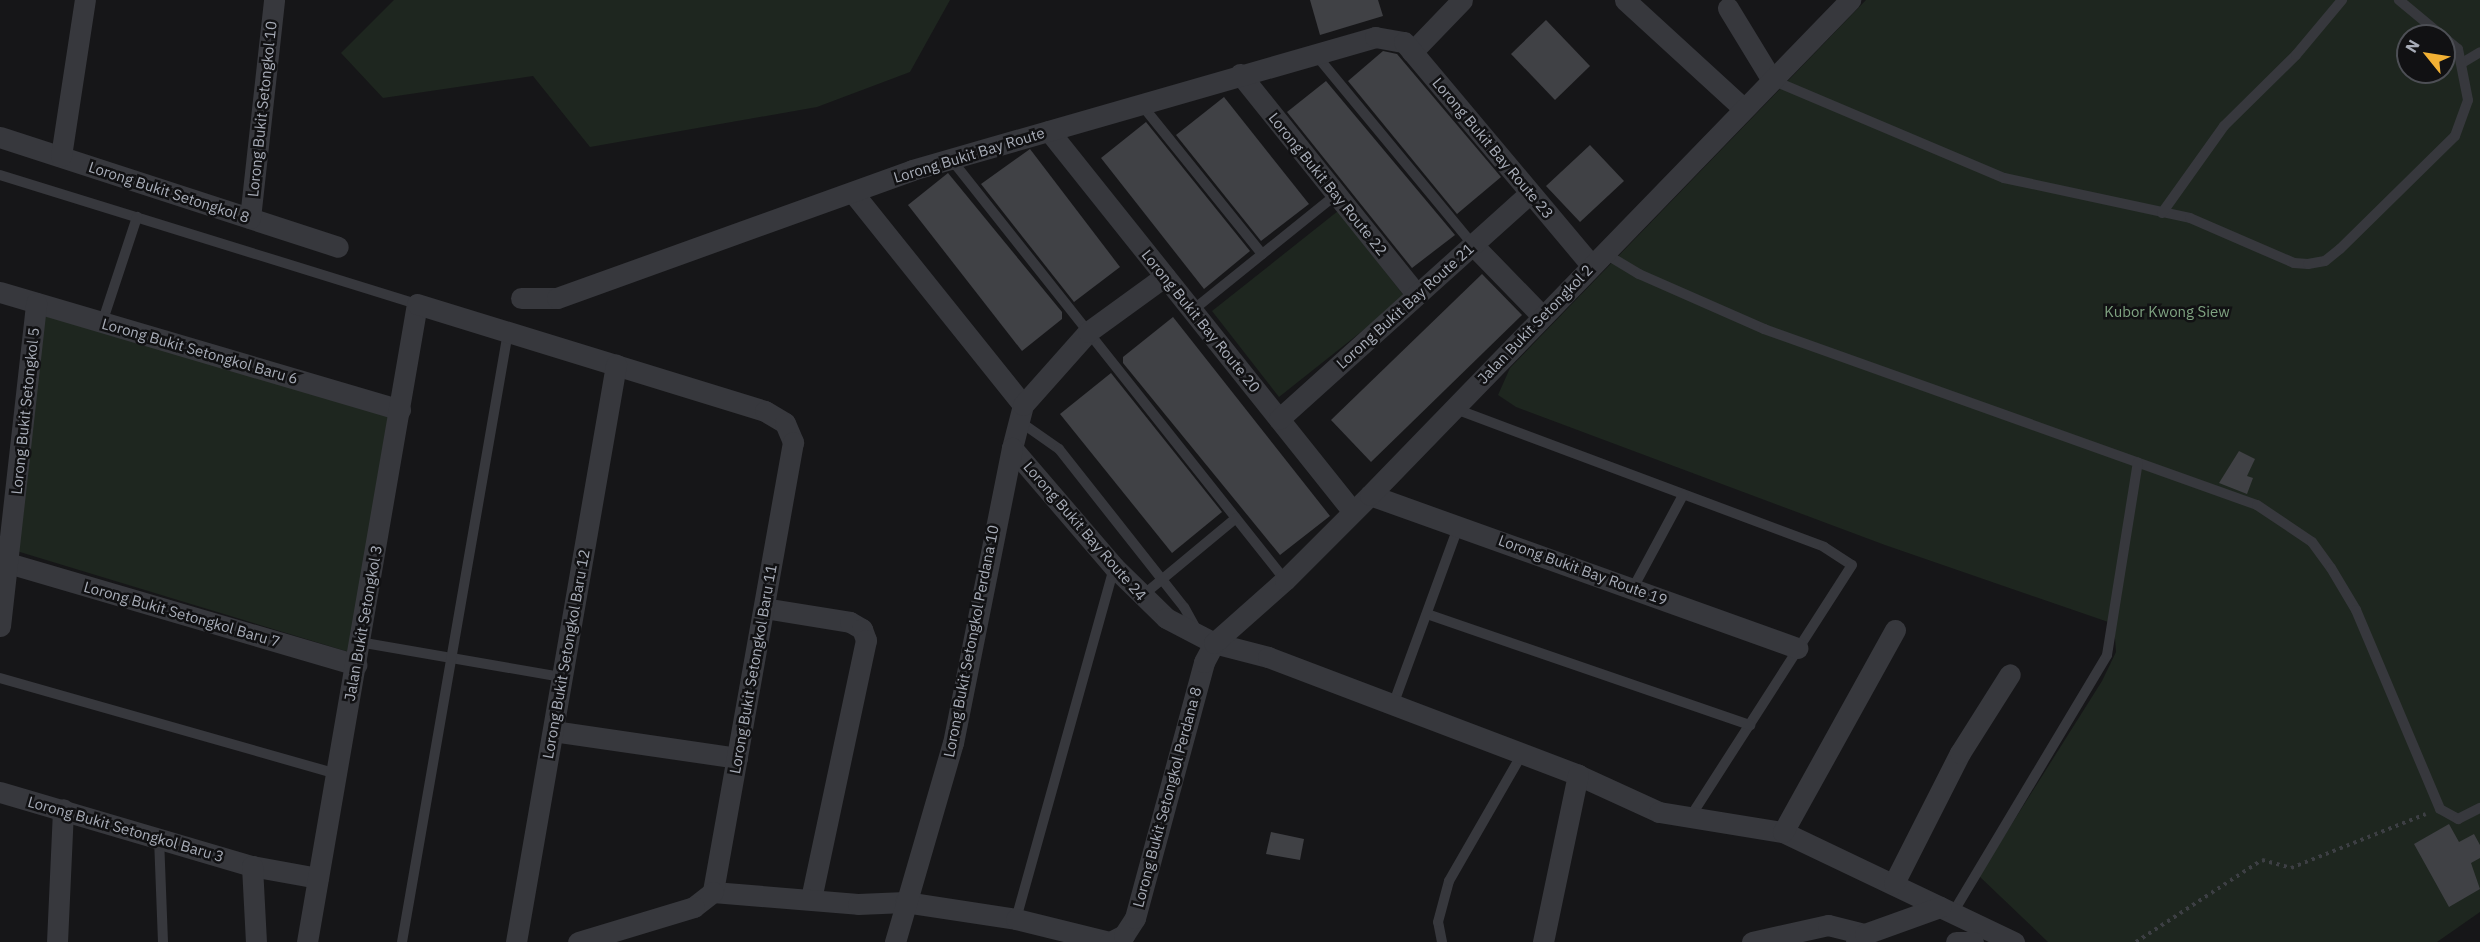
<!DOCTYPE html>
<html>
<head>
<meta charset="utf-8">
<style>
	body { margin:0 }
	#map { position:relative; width:2480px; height:942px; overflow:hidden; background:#161618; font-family:"IBM Plex Sans",sans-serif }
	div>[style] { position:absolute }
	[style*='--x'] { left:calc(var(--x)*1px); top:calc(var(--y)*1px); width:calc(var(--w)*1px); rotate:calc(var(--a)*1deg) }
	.green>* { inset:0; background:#1e261f }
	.building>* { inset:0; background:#404145 }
	.path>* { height:4px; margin-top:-2px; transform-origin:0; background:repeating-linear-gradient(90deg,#3d3f44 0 3px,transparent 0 7.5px) }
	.lane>* { height:10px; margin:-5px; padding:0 5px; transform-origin:5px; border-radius:5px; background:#37383d }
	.street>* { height:21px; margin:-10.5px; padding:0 10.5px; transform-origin:10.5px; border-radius:10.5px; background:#37383d }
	span { translate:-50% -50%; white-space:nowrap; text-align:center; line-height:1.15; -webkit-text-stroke:5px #111113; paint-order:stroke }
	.street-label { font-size:15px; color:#a8adb8 }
	.park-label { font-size:15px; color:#7fa381 }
	.north { position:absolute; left:2396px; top:24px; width:60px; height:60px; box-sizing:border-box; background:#111113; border:2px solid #4d4f55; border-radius:50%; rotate:300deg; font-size:16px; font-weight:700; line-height:24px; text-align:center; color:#a8adb8 }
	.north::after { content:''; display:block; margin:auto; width:21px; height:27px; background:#f2b134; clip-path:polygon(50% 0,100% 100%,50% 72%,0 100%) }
</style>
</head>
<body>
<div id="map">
	<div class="green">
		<div style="clip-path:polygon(394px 0,950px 0,910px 72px,817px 107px,590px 147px,533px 76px,383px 98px,341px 53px)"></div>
		<div style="clip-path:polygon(evenodd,1866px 0,2480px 0,2480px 912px,2437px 942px,2048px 942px,1979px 876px,2102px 681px,2116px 652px,2114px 624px,1885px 545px,1516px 407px,1498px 395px,1510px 368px,1866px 0,2408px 36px,2444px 36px,2444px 72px,2408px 72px,2408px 36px)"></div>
		<div style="clip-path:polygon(1338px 211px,1405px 297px,1279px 397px,1212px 311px)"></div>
		<div style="clip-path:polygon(43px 295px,406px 402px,362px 656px,10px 549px)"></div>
	</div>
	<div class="building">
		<div style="clip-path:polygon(1310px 0,1378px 0,1383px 16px,1320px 35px)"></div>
		<div style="clip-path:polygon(1546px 20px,1590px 66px,1555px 100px,1511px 54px)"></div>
		<div style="clip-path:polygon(1383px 51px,1397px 54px,1501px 177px,1457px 214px,1348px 81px)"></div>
		<div style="clip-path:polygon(1326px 81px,1455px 235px,1412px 268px,1287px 112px)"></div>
		<div style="clip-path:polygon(1224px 97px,1309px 204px,1261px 241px,1176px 135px)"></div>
		<div style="clip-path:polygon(1146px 122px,1250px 251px,1204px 289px,1101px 158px)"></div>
		<div style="clip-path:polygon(1590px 145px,1624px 181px,1580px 222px,1546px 186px)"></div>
		<div style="clip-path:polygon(1030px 149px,1120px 267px,1074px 302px,981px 184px)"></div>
		<div style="clip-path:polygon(948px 173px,1062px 312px,1062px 319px,1022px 351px,908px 205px)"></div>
		<div style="clip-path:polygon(1482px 274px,1522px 315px,1371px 462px,1331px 420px)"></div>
		<div style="clip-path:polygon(1173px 317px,1330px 516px,1280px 555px,1123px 363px,1123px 357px)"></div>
		<div style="clip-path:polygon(1111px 373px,1222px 512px,1172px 553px,1060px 414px)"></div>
		<div style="clip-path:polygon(2239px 451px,2255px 459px,2247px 476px,2253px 478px,2247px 494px,2219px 483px)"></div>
		<div style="clip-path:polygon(2449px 824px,2459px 842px,2474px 834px,2480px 845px,2480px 858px,2471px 863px,2480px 889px,2449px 907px,2414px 844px)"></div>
		<div style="clip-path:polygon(1271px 832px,1304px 839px,1300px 860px,1266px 854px)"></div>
	</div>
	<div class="path">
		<div style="--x:2136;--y:942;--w:150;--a:-33.1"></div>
		<div style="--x:2262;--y:860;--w:30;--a:15"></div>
		<div style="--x:2291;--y:868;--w:145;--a:-21.8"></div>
	</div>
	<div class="lane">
		<div style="--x:1316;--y:55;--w:246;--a:50.4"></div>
		<div style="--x:2462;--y:63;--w:21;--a:-31"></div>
		<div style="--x:1772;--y:80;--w:252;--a:22.9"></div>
		<div style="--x:2004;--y:178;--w:190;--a:12.1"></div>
		<div style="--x:2190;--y:218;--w:113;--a:23.4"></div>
		<div style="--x:2294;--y:263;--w:14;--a:4"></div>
		<div style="--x:2308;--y:264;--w:17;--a:-10"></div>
		<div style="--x:2325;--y:261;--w:19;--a:-39"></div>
		<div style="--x:2340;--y:249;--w:161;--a:-44.5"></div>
		<div style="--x:2455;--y:136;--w:38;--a:-70"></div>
		<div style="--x:2468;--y:100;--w:52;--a:-101.1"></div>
		<div style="--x:2458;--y:49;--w:77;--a:-140.3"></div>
		<div style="--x:1141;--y:104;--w:193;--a:51.1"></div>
		<div style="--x:951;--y:159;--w:537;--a:51.57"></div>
		<div style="--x:0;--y:175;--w:436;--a:17.2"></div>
		<div style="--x:2162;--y:213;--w:107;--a:-54.5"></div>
		<div style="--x:2224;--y:126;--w:101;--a:-44.6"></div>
		<div style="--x:2296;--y:55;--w:72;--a:-50.1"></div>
		<div style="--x:1604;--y:253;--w:41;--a:31"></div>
		<div style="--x:1639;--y:274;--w:137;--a:23.7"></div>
		<div style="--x:1764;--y:329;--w:523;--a:19.65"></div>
		<div style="--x:2257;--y:505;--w:66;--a:33.9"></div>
		<div style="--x:2312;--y:542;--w:32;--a:54"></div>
		<div style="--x:2331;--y:568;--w:49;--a:59.2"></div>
		<div style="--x:2356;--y:610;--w:216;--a:67.1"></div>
		<div style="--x:2440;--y:809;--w:21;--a:29"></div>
		<div style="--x:2458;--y:819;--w:25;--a:-27"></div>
		<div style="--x:1193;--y:310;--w:185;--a:-38.9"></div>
		<div style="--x:102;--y:323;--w:112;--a:-71.7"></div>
		<div style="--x:1453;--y:408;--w:396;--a:20.5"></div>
		<div style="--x:1824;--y:547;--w:33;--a:33"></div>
		<div style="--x:1852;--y:565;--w:300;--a:122.7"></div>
		<div style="--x:1019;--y:421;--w:49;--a:35"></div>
		<div style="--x:1059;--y:449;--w:201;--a:51.7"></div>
		<div style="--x:1184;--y:607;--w:25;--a:61"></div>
		<div style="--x:1633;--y:588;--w:106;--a:-61.7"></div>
		<div style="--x:1142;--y:596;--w:122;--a:-39.7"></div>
		<div style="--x:1427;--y:614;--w:342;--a:19"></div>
		<div style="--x:359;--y:642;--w:206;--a:9.8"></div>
		<div style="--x:0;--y:678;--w:350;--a:15.9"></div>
		<div style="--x:1393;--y:705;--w:192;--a:-69.9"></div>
		<div style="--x:159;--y:838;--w:104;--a:87.8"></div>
		<div style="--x:1954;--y:911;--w:298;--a:-59.1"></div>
		<div style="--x:2107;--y:655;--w:195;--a:-80.9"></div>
		<div style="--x:1016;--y:919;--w:365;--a:-74.4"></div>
		<div style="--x:402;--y:942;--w:619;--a:-80.14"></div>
		<div style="--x:1442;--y:942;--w:20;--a:-101"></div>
		<div style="--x:1438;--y:922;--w:42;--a:-75"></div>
		<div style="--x:1449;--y:881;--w:146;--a:-60.1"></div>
	</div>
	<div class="street">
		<div style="--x:1625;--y:0;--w:161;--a:42.5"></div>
		<div style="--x:1728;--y:8;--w:84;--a:58.6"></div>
		<div style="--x:1412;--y:52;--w:72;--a:-46.1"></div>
		<div style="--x:1240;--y:74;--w:283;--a:51.3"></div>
		<div style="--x:1049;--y:131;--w:486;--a:51.4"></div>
		<div style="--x:0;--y:137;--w:355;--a:18"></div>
		<div style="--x:61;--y:156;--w:158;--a:-81.3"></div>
		<div style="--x:854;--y:194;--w:270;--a:51.3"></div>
		<div style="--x:1023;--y:405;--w:44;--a:104.3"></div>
		<div style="--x:1012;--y:448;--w:157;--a:49.4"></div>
		<div style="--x:1114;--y:567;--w:73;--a:44.4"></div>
		<div style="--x:1166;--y:618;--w:54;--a:27.5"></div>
		<div style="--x:1214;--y:643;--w:56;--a:14.5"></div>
		<div style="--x:1268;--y:657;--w:332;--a:20.8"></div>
		<div style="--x:1578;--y:775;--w:89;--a:24.6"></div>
		<div style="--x:1659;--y:812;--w:126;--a:9.2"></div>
		<div style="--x:1783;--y:832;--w:256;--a:25.5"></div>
		<div style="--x:250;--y:218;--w:219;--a:-83.7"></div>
		<div style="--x:1473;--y:245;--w:99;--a:45.8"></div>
		<div style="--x:0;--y:292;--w:417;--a:16.4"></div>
		<div style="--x:521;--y:298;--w:36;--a:0"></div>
		<div style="--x:557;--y:298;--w:377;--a:-19.8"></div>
		<div style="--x:912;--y:170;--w:482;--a:-16"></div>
		<div style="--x:1375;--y:37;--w:29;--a:10"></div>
		<div style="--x:1404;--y:42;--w:292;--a:50"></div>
		<div style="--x:1023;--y:405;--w:98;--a:-48.3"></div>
		<div style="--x:1088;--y:332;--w:95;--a:-36"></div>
		<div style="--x:1279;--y:419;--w:338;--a:-42"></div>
		<div style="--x:1370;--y:495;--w:454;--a:19.7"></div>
		<div style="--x:8;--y:563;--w:363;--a:16.3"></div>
		<div style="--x:764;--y:608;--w:87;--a:9.2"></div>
		<div style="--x:850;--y:622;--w:14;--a:30"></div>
		<div style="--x:862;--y:629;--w:12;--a:70"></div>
		<div style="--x:866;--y:640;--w:265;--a:102"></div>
		<div style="--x:0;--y:626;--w:325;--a:-83.6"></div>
		<div style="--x:553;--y:731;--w:186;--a:8.3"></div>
		<div style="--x:0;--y:792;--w:263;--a:16.4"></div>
		<div style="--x:252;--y:866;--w:67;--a:10.3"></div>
		<div style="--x:1783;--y:832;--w:231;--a:-61"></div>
		<div style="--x:252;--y:866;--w:76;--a:87"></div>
		<div style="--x:1894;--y:883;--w:146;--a:-63.1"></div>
		<div style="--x:1960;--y:753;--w:93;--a:-57.7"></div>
		<div style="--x:713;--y:892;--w:145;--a:4.7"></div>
		<div style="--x:858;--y:904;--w:47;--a:-2.4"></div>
		<div style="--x:905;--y:902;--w:112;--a:8.7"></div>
		<div style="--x:1016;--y:919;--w:96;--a:13.9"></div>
		<div style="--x:57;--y:942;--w:133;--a:-87.4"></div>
		<div style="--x:307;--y:942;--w:647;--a:-80.22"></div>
		<div style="--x:417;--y:304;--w:364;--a:17.1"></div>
		<div style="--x:765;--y:411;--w:23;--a:31"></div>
		<div style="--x:785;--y:423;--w:21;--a:67"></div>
		<div style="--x:793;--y:442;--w:457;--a:100.1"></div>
		<div style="--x:713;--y:892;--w:24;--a:142"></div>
		<div style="--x:694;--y:907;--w:121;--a:163.2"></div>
		<div style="--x:516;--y:942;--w:586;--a:-80.17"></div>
		<div style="--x:895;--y:942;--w:207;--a:-73.8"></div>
		<div style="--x:953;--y:743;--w:301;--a:-78.7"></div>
		<div style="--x:1110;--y:942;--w:16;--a:-27"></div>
		<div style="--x:1124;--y:935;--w:20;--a:-57"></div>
		<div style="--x:1135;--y:918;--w:265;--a:-74.9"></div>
		<div style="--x:1204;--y:662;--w:21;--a:-62"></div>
		<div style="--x:1214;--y:643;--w:95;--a:-41.6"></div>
		<div style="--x:1285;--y:580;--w:120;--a:-45"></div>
		<div style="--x:1370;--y:495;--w:690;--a:-45.88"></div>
		<div style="--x:1543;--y:942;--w:171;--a:-78.2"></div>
		<div style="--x:1752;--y:942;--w:78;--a:-12.6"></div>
		<div style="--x:1828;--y:925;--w:38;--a:14"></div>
		<div style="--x:1856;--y:942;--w:12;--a:-42"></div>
		<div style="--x:1865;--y:934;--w:80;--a:-19.8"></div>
		<div style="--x:1956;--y:942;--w:17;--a:0"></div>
	</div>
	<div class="street-label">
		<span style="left:262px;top:109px;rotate:-84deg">Lorong Bukit Setongkol 10</span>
		<span style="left:1493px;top:148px;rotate:50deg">Lorong Bukit Bay Route 23</span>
		<span style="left:969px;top:155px;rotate:-17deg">Lorong Bukit Bay Route</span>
		<span style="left:1328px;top:184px;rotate:51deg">Lorong Bukit Bay Route 22</span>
		<span style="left:169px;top:192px;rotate:18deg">Lorong Bukit Setongkol 8</span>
		<span style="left:1405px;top:306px;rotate:-42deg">Lorong Bukit Bay Route 21</span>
		<span style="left:1201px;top:321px;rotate:51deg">Lorong Bukit Bay Route 20</span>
		<span style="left:1535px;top:324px;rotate:-46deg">Jalan Bukit Setongkol 2</span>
		<span style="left:200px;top:351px;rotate:16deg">Lorong Bukit Setongkol Baru 6</span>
		<span style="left:25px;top:411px;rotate:-84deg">Lorong Bukit Setongkol 5</span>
		<span style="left:1085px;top:531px;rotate:49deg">Lorong Bukit Bay Route 24</span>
		<span style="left:1583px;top:570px;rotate:20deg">Lorong Bukit Bay Route 19</span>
		<span style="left:182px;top:614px;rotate:16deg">Lorong Bukit Setongkol Baru 7</span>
		<span style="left:363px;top:623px;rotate:-80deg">Jalan Bukit Setongkol 3</span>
		<span style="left:971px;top:641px;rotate:-79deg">Lorong Bukit Setongkol Perdana 10</span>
		<span style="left:566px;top:654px;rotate:-80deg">Lorong Bukit Setongkol Baru 12</span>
		<span style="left:753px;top:669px;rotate:-80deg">Lorong Bukit Setongkol Baru 11</span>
		<span style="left:1167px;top:797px;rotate:-75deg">Lorong Bukit Setongkol Perdana 8</span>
		<span style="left:126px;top:829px;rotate:16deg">Lorong Bukit Setongkol Baru 3</span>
	</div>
	<div class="park-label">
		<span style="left:2167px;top:312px">Kubor Kwong Siew</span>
	</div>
	<div class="north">N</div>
</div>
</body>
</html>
